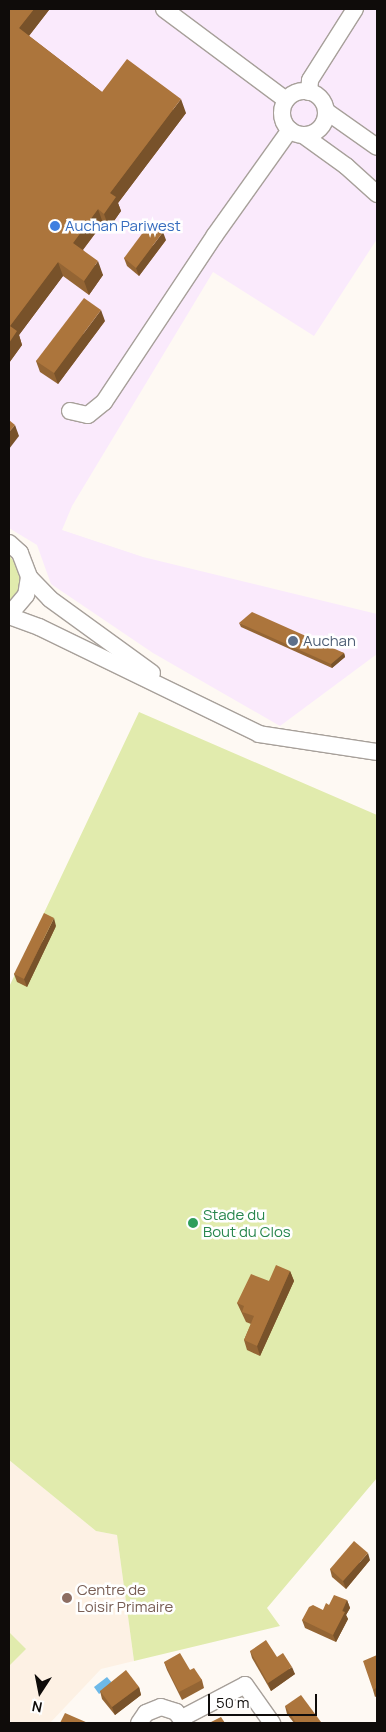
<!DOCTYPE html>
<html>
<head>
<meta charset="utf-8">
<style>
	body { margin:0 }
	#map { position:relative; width:386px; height:1732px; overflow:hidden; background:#fef9f3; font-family:Manrope,sans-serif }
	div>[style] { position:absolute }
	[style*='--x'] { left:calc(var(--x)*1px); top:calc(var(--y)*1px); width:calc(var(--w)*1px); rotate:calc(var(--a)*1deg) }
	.commercial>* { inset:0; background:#faeafc }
	.built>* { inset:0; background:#fdf1e4 }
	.green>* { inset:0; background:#e1ebad }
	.water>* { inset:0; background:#6db9e8 }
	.roads { filter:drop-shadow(1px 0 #a7a09a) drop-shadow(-1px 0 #a7a09a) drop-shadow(0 1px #a7a09a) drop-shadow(0 -1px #a7a09a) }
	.minor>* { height:16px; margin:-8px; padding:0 8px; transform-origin:8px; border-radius:8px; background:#fff }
	.minor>.ring { margin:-8px; padding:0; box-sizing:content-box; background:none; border:16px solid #fff; border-radius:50% }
	.wall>* { inset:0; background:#946534 }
	.shaded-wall>* { inset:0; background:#78522a }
	.building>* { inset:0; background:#ac753c }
	.dots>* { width:14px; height:14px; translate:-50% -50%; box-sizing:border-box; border:2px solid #fff; border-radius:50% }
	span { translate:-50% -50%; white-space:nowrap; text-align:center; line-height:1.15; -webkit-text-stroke:5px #fff; paint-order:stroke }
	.shop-label { font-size:15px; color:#366cbe }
	.left { translate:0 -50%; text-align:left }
	.service-label { font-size:15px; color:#4e5e75 }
	.leisure-label { font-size:15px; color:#27864d }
	.education-label { font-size:15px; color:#785e54 }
	.frame { position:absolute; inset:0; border:10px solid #0f0c0a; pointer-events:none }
	.north { position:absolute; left:15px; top:1667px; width:50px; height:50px; -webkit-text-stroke:4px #fff; paint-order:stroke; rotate:191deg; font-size:14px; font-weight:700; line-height:20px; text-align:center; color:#0f0c0a }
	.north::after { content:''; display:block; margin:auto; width:18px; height:22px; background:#0f0c0a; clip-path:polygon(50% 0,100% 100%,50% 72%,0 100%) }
	.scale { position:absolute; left:208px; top:1694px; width:109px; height:22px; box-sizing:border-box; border:2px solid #0f0c0a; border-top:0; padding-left:6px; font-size:15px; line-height:18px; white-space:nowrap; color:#0f0c0a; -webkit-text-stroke:4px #fff; paint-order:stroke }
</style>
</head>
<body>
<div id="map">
	<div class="commercial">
		<div style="clip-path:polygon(9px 9px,377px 9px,377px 239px,314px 336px,213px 272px,72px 506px,62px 530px,143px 557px,377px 614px,377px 654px,280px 726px,153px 653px,51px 584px,37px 545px,9px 528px)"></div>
	</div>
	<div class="built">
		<div style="clip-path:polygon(9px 1460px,96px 1531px,117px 1535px,134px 1661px,101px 1669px,50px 1723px,12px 1723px,9px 1719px)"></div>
	</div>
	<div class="green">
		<div style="clip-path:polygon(9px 555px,20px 570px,21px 581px,18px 592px,9px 604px)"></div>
		<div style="clip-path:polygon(139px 712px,377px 815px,377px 1478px,267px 1608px,280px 1626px,134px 1661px,117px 1535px,96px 1531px,9px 1460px,9px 987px)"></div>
		<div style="clip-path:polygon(9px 1632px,26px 1649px,9px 1666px)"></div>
	</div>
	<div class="water">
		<div style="clip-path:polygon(107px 1677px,113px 1684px,99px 1694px,94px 1687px)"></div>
	</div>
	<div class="roads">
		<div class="minor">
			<div style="--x:164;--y:9;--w:152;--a:36.7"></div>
			<div class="ring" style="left:282px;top:91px;width:28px;height:28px"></div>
			<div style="--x:309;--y:92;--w:12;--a:-85"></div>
			<div style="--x:310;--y:80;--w:84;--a:-57.6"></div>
			<div style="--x:326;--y:111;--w:62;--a:35.2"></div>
			<div style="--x:303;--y:135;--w:53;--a:35.8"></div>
			<div style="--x:346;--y:166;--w:42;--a:42.1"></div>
			<div style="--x:70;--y:411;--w:18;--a:13"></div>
			<div style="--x:88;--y:415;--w:21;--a:-39"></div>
			<div style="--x:104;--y:402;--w:201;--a:-56.4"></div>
			<div style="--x:215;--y:235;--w:129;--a:-54.5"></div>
			<div style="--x:9;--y:543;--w:15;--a:42"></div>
			<div style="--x:20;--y:553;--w:26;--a:69"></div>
			<div style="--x:29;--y:577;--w:18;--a:99"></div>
			<div style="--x:26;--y:595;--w:26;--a:130"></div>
			<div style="--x:29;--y:577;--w:30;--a:46"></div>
			<div style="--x:50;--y:599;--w:126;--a:36"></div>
			<div style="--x:9;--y:616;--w:32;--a:20"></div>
			<div style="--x:39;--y:627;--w:245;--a:25.9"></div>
			<div style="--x:259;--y:734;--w:119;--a:8.7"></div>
			<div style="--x:182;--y:1718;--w:71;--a:-27.6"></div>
			<div style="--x:245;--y:1685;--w:47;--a:54.6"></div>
			<div style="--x:139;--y:1723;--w:12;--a:-55"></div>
			<div style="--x:146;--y:1713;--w:16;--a:-22"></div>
			<div style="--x:161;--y:1707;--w:16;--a:18"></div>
			<div style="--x:176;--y:1712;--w:14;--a:54"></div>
		</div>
	</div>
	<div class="wall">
		<div style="clip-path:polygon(9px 9px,49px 10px,29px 36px,102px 92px,186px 113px,118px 203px,121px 211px,109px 228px,103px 223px,83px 250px,103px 275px,89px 295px,63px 276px,19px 335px,22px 345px,9px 363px)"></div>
		<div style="clip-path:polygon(166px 240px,139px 276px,127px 266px,124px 258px)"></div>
		<div style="clip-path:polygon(105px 321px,58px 384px,40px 372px,36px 361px)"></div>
		<div style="clip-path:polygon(239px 623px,344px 653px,345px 657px,332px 668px,241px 627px)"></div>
		<div style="clip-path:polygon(56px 926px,27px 987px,17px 982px,14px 974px)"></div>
		<div style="clip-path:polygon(290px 1271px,294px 1281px,260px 1356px,247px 1350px,244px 1340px,251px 1324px,246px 1322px,237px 1303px,269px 1281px)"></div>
		<div style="clip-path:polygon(370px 1560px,346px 1589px,332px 1577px,330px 1569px)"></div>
		<div style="clip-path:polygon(347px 1600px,350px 1608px,346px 1615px,348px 1619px,336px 1642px,305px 1628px,302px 1620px,323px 1610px)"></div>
		<div style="clip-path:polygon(250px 1651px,277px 1657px,295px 1674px,271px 1691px,252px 1658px)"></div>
		<div style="clip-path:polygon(377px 1655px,377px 1696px,375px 1697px,373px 1690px)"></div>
		<div style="clip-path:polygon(164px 1662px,190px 1670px,202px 1680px,204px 1688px,182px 1700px,167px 1670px)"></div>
		<div style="clip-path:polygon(139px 1687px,141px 1695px,115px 1715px,102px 1699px,100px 1691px)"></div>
		<div style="clip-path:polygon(285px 1706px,321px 1723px,294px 1723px,287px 1714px)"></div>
	</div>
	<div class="shaded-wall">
		<div style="clip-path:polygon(34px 9px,49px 9px,49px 10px,24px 42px,19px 28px)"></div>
		<div style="clip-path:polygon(181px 99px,186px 113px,118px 203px,121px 211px,109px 228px,104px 214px,110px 193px)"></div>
		<div style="clip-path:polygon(98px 209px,103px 223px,78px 256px,73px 243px)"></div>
		<div style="clip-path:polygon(163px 232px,166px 240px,139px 276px,136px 268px)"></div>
		<div style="clip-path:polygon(98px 261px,103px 275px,89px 295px,84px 281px)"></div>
		<div style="clip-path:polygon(58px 262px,63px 276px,19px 335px,22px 345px,9px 363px,9px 343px,10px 326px)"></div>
		<div style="clip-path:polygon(101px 310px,105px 321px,58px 384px,54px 373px)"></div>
		<div style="clip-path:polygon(15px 425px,19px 436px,9px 449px,9px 432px)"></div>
		<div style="clip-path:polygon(344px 653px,345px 657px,332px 668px,331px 664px)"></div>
		<div style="clip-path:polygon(54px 918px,56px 926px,27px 987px,24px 979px)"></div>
		<div style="clip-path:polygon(290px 1271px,294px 1281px,260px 1356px,257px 1346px)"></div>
		<div style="clip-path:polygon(368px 1553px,370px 1560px,346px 1589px,343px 1581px)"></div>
		<div style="clip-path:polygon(347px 1600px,350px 1608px,346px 1615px,348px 1619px,336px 1642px,333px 1635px)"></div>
		<div style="clip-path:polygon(292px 1667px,295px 1674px,271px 1691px,268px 1683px)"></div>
		<div style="clip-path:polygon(139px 1687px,141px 1695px,115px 1715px,112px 1707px)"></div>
	</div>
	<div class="building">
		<div style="clip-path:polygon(9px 9px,34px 9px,19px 28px,102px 92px,127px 59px,181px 99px,110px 193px,116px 197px,104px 214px,98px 209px,73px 243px,98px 261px,84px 281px,58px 262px,10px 326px,17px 331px,9px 343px)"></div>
		<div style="clip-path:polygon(150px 223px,163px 232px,136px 268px,124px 258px)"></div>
		<div style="clip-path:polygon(84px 298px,101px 310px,54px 373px,36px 361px)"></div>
		<div style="clip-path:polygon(9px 420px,15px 425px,9px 432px)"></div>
		<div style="clip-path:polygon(252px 612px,344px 653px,331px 664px,239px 623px)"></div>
		<div style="clip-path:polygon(44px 913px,54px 918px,24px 979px,14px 974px)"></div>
		<div style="clip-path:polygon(276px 1265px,290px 1271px,257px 1346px,244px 1340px,254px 1316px,242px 1312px,244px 1306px,237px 1303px,251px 1274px,269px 1281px)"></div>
		<div style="clip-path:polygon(354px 1541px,368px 1553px,343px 1581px,330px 1569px)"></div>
		<div style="clip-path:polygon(334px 1595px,347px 1600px,342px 1611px,345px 1612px,333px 1635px,302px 1620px,309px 1607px,313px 1605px,323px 1610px,326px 1603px,329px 1605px)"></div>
		<div style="clip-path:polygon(266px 1640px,277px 1657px,283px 1653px,292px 1667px,268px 1683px,250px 1651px)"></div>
		<div style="clip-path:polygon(180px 1653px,190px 1670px,194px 1668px,202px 1680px,179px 1692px,164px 1662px)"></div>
		<div style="clip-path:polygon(377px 1655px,377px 1690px,376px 1688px,373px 1690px,363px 1661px)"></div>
		<div style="clip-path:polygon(126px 1670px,139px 1687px,112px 1707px,100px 1691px)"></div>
		<div style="clip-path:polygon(301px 1695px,321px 1722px,319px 1723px,296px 1723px,285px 1706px)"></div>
		<div style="clip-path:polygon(65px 1713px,88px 1723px,60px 1723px)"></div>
		<div style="clip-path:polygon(221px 1717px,225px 1723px,209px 1723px)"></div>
	</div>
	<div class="dots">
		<div style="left:55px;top:226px;background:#3f7fe0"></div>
		<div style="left:293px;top:641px;background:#5c6f8a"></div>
		<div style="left:193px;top:1223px;background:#2e9e5b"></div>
		<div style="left:67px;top:1598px;background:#8d6e63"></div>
	</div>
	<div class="shop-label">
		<span class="left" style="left:65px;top:226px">Auchan Pariwest</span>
	</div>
	<div class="service-label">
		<span class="left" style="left:303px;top:641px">Auchan</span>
	</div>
	<div class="leisure-label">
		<span class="left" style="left:203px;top:1223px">Stade du<br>Bout du Clos</span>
	</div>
	<div class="education-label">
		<span class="left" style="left:77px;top:1598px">Centre de<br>Loisir Primaire</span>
	</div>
	<div class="frame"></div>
	<div class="north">N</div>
	<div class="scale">50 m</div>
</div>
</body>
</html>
